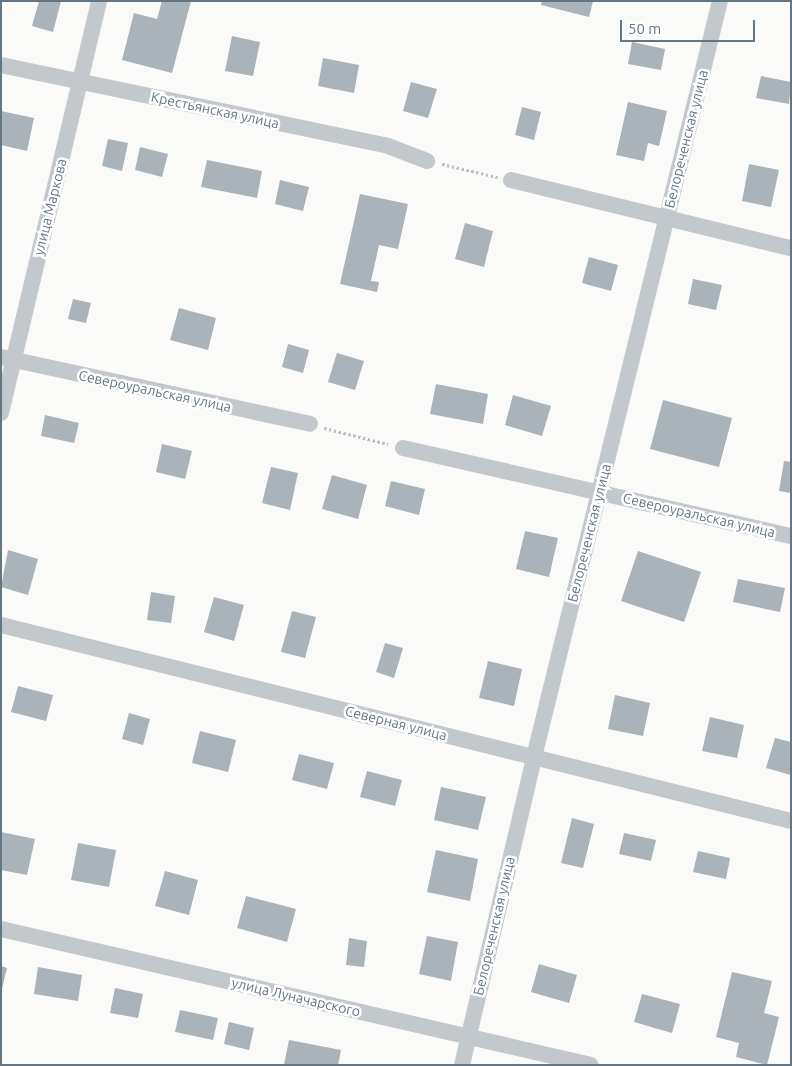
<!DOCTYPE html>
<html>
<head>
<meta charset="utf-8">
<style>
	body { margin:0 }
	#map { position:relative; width:792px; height:1066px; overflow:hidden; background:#fafaf8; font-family:Ubuntu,sans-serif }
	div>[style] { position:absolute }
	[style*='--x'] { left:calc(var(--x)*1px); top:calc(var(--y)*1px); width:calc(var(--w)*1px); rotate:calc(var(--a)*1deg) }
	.building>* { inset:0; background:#aab3b9 }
	.path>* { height:3px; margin-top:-1.5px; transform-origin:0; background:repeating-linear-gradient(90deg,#bbbfc2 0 2.5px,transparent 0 5px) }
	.street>* { height:16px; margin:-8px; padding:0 8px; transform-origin:8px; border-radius:8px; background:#c3c8cc }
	span { translate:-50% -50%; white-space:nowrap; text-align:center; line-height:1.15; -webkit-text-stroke:5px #fff; paint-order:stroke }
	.street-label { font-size:14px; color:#657683 }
	.frame { position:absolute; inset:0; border:2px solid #657683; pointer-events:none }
	.scale { position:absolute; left:620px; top:20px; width:135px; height:22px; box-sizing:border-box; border:2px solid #657683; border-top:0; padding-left:6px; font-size:15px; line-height:18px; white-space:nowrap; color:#657683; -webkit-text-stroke:4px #fff; paint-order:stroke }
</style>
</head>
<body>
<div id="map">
	<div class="building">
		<div style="clip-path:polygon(39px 1px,61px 1px,53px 32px,32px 26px)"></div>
		<div style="clip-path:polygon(162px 1px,191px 1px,172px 73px,122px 60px,134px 13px,157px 19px)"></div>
		<div style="clip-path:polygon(542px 1px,593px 1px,589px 17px,541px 5px)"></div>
		<div style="clip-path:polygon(232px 36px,260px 42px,253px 76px,225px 71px)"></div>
		<div style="clip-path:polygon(632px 42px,665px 49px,661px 70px,628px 64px)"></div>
		<div style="clip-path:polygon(323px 58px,359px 65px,354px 93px,318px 86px)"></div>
		<div style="clip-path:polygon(761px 76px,791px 82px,789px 104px,756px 98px)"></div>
		<div style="clip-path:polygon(411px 82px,437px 89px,428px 118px,403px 111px)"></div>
		<div style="clip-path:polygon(628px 102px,667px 111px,659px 146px,648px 143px,644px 161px,616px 155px)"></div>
		<div style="clip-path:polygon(522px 107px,541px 112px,534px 140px,515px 135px)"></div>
		<div style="clip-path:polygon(1px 111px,34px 118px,27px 151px,1px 145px)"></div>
		<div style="clip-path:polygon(108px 139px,128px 143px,122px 171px,102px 166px)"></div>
		<div style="clip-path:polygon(140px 147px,168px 154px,162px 177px,135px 170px)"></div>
		<div style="clip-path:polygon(207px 160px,262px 171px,257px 198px,201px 187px)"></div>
		<div style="clip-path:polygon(749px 164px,779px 170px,771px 207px,742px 201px)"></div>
		<div style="clip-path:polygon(280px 180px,309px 187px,303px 211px,275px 204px)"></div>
		<div style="clip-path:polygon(360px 194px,408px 204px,398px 249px,379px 245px,371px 281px,379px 282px,377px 292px,340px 284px)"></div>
		<div style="clip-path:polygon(465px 223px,493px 231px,484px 267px,455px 259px)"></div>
		<div style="clip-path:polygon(589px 257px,618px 265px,611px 291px,582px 283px)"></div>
		<div style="clip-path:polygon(693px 279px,722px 285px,716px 310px,688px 304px)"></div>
		<div style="clip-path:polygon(73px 299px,91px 303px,86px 323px,68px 319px)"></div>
		<div style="clip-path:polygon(179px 308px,216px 318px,208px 350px,170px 340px)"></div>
		<div style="clip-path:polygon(288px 344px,309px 350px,303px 373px,282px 367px)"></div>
		<div style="clip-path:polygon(337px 353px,364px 361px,355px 390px,328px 382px)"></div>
		<div style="clip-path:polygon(436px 384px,488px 394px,483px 424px,430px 414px)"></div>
		<div style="clip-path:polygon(513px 395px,551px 406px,542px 436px,505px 425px)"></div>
		<div style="clip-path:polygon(663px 400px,732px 418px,719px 467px,650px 449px)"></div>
		<div style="clip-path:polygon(45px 415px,79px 423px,74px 443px,41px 436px)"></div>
		<div style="clip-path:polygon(162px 444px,192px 451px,185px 479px,156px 472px)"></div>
		<div style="clip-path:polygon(784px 461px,791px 462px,791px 493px,779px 491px)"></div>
		<div style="clip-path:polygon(271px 467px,298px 473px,290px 510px,262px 503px)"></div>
		<div style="clip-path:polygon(332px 475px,367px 485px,358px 519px,322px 509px)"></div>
		<div style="clip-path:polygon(391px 481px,425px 489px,419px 515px,385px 506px)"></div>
		<div style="clip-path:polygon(525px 531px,558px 538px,549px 577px,516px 569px)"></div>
		<div style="clip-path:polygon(8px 550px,38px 559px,28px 595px,1px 587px)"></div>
		<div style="clip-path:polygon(638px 551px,701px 572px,684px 622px,621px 601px)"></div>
		<div style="clip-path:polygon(738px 579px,785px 588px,780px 612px,733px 602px)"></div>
		<div style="clip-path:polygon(151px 592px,175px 596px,171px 623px,147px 620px)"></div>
		<div style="clip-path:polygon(214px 597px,244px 605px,234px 641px,204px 632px)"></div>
		<div style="clip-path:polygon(292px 611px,316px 617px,305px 658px,281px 652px)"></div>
		<div style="clip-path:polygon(385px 643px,403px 648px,394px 678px,376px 672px)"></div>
		<div style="clip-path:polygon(488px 661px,522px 669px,514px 706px,479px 698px)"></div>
		<div style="clip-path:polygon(18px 686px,53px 695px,46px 721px,11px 712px)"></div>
		<div style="clip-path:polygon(615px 695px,650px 703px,643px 736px,608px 729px)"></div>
		<div style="clip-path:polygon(129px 713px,150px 719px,143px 745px,122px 739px)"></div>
		<div style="clip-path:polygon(710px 717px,744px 725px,737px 758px,702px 751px)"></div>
		<div style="clip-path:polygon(200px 731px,236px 740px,228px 772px,192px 763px)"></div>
		<div style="clip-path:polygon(775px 738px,791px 742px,791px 775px,766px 768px)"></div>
		<div style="clip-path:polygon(299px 754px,334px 763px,327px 789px,292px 780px)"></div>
		<div style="clip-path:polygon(367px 771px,402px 780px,395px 806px,360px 797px)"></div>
		<div style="clip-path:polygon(441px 787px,486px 797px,478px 830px,434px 820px)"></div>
		<div style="clip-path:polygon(572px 818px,594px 824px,583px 868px,561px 863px)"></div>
		<div style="clip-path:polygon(1px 832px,35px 839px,27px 875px,1px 870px)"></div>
		<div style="clip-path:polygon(624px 833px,656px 840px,651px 861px,619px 854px)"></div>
		<div style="clip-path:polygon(78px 843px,116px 850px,109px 887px,71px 880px)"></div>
		<div style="clip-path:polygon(436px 850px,478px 859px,470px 901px,427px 892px)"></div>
		<div style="clip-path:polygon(698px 851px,730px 858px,726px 879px,693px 872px)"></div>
		<div style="clip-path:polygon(165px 871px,198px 880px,189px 915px,155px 906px)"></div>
		<div style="clip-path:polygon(246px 896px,296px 909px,287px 942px,237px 928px)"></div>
		<div style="clip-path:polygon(427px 936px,458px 942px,451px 981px,419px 974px)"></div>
		<div style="clip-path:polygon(349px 938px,367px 941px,364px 967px,346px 965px)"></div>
		<div style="clip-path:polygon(539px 964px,577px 975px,569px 1003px,531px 992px)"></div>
		<div style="clip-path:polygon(1px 966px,7px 968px,2px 989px,1px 989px)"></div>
		<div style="clip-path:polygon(38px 967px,82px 975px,78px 1001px,34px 994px)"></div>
		<div style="clip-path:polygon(732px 972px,772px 981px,764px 1013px,779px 1017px,767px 1065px,736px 1057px,739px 1043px,716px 1037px)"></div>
		<div style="clip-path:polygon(115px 988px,143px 994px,138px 1018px,110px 1013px)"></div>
		<div style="clip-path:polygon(642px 994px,680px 1004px,672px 1033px,634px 1022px)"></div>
		<div style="clip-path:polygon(180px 1010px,218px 1018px,213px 1040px,175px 1032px)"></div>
		<div style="clip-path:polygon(229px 1022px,254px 1028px,249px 1050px,224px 1044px)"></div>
		<div style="clip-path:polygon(289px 1040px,341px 1050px,338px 1065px,284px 1065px)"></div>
	</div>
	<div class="path">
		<div style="--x:442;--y:164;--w:57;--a:13.3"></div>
		<div style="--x:324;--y:428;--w:66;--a:14"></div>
	</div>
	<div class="street">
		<div style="--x:1;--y:65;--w:395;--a:11.8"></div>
		<div style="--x:388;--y:146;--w:42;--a:21"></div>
		<div style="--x:511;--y:180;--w:288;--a:13.7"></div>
		<div style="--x:1;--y:357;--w:316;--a:12.2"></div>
		<div style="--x:1;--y:413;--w:423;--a:-76.6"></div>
		<div style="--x:403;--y:448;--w:398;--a:12.8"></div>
		<div style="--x:1;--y:625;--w:814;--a:13.93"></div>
		<div style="--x:1;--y:929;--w:605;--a:12.98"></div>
		<div style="--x:462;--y:1065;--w:316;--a:-76.8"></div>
		<div style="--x:534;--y:757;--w:779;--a:-76.18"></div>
	</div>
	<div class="street-label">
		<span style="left:215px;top:110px;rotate:12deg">Крестьянская улица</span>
		<span style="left:686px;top:139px;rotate:-76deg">Белореченская улица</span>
		<span style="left:50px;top:207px;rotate:-76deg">улица Маркова</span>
		<span style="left:155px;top:391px;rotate:12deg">Североуральская улица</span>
		<span style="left:699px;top:515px;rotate:13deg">Североуральская улица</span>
		<span style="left:589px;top:533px;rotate:-76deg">Белореченская улица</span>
		<span style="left:396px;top:723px;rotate:14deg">Северная улица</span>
		<span style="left:494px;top:926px;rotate:-77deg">Белореченская улица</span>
		<span style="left:296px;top:997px;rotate:13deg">улица Луначарского</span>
	</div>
	<div class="frame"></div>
	<div class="scale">50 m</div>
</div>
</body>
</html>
